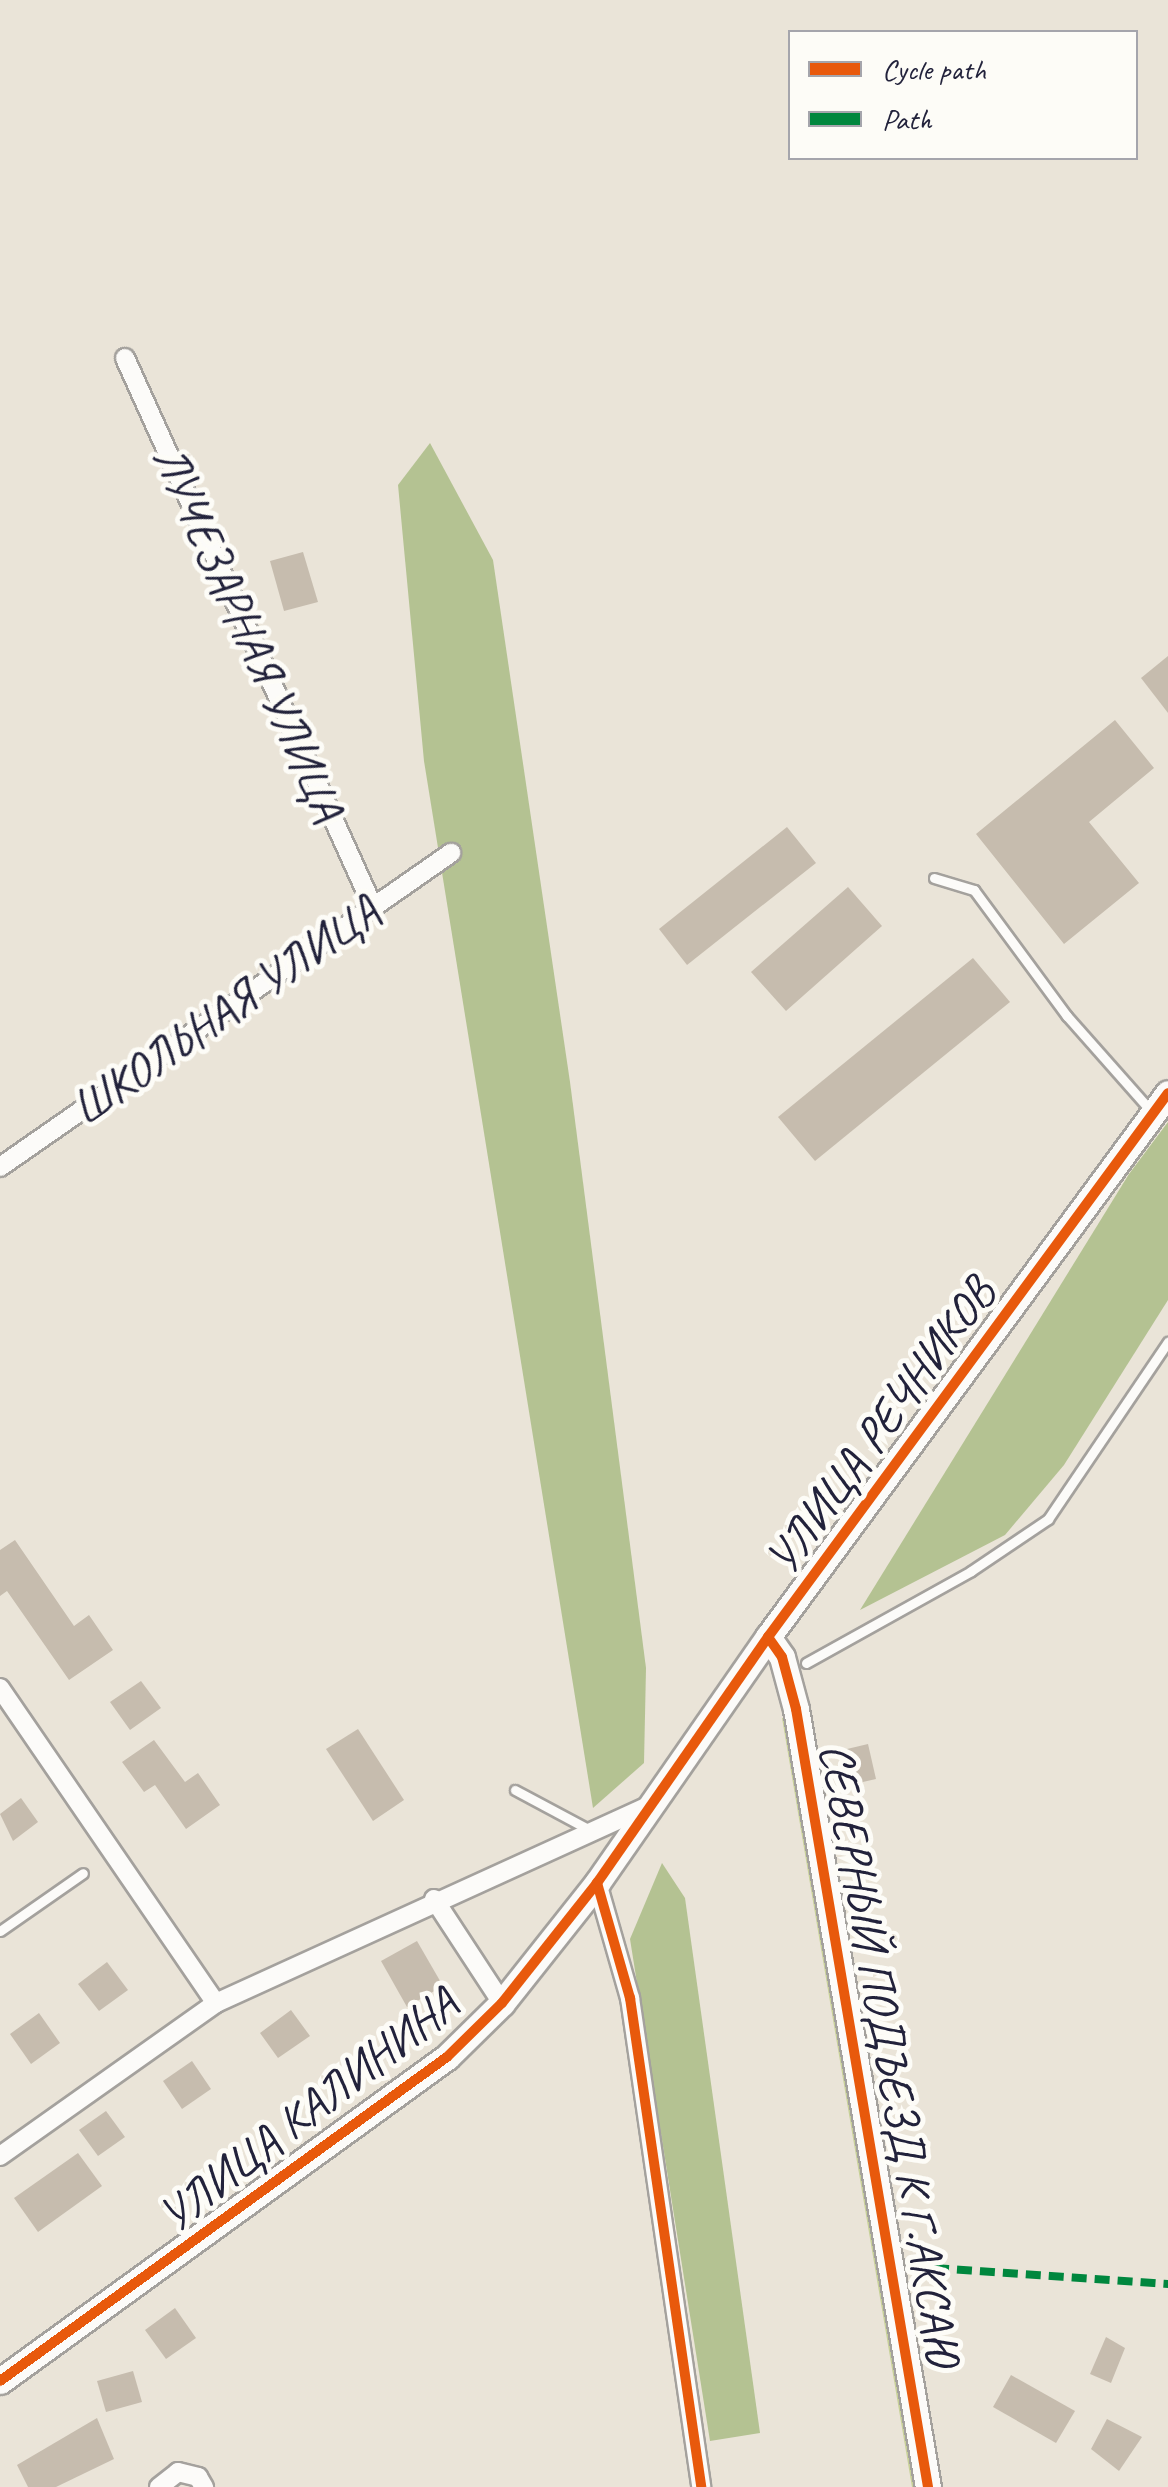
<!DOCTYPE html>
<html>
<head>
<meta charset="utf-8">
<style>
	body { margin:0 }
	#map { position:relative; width:1168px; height:2487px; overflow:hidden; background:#eae4d8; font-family:Caveat,sans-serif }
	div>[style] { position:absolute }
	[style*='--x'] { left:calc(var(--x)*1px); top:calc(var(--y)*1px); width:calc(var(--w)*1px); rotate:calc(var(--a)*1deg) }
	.green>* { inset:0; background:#c7d098 }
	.forest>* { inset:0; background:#b4c292 }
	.building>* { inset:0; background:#c6bcae }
	.roads { filter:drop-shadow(2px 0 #a4a19d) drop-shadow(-2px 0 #a4a19d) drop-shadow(0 2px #a4a19d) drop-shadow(0 -2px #a4a19d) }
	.lane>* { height:9px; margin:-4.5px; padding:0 4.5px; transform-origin:4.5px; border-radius:4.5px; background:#fcfbf9 }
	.street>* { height:18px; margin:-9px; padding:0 9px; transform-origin:9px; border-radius:9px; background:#fcfbf9 }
	.secondary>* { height:25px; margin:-12.5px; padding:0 12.5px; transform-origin:12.5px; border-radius:12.5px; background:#fcfbf9 }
	.quiet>* { height:8px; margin-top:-4px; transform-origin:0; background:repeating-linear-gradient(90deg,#00873e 0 15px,transparent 0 23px) }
	.cycleway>* { height:10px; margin:-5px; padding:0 5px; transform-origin:5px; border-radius:5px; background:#e8590c }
	span { translate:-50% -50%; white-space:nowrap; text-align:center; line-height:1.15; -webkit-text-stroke:10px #fdfcf7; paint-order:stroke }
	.street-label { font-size:48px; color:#22223b }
	.legend { position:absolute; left:788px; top:30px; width:350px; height:130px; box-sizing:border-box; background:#fdfcf7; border:2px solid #a5a5ac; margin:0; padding:12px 18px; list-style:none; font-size:30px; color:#22223b }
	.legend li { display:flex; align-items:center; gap:20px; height:50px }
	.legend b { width:50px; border:2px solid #a5a5ac }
</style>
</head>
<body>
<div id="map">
	<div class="green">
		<div style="clip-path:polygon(811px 1713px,943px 2487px,937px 2487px,806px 1714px)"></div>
		<div style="clip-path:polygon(788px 1717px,918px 2487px,912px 2487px,782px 1718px)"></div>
	</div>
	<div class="forest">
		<div style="clip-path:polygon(430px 443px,493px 560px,570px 1082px,646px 1668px,644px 1763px,593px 1808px,424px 761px,398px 485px)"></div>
		<div style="clip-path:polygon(1168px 1122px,1168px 1300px,1064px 1465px,1005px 1535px,860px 1610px,1129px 1174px)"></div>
		<div style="clip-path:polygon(662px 1863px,685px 1898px,760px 2433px,710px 2441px,630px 1939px)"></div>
	</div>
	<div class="building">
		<div style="clip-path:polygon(303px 552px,318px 602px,284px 611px,270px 561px)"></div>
		<div style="clip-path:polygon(1168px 656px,1168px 713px,1141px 678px)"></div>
		<div style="clip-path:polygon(1115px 720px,1154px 768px,1089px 822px,1139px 883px,1064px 944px,976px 834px)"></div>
		<div style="clip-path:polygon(787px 827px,816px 863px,687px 965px,659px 929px)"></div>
		<div style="clip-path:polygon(848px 887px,882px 926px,786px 1011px,751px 972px)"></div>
		<div style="clip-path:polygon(973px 958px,1010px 1002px,815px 1161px,778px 1117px)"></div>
		<div style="clip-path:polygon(15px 1540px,74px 1626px,89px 1615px,113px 1650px,69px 1680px,7px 1591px,0 1596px,0 1550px)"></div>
		<div style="clip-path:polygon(141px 1681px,161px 1708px,130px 1730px,110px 1702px)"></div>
		<div style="clip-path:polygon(358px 1729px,404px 1800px,373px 1821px,326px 1749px)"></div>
		<div style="clip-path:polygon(154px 1740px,185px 1782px,198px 1773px,220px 1805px,186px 1829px,155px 1785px,144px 1792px,122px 1762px)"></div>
		<div style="clip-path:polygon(868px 1744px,876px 1779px,854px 1784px,847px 1749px)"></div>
		<div style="clip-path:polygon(21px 1798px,38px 1822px,13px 1841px,0 1814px)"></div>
		<div style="clip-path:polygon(417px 1941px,443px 1986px,407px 2007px,381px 1961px)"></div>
		<div style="clip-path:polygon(107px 1962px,128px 1990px,99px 2011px,78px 1984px)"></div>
		<div style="clip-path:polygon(291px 2010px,310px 2036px,278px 2058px,260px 2033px)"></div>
		<div style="clip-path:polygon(39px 2013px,60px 2043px,31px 2064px,10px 2034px)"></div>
		<div style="clip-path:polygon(192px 2061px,211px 2089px,182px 2109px,163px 2081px)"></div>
		<div style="clip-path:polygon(106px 2111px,125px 2137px,98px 2156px,79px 2130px)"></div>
		<div style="clip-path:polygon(78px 2153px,102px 2186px,38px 2232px,14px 2198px)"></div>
		<div style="clip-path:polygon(175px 2308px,196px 2338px,166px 2359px,145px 2330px)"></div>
		<div style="clip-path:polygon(1106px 2337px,1125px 2348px,1111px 2383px,1090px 2374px)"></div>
		<div style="clip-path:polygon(133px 2371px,142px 2402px,106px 2412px,97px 2381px)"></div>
		<div style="clip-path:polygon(1011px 2375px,1075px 2411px,1056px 2443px,993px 2407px)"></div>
		<div style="clip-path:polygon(97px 2418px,114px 2459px,56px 2487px,28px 2487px,17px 2465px)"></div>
		<div style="clip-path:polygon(1107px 2419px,1142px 2437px,1119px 2471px,1091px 2449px)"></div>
	</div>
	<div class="roads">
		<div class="lane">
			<div style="--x:934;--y:878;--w:42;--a:16.7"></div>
			<div style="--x:974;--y:890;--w:157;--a:53.6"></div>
			<div style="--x:1067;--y:1016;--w:128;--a:48.5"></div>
			<div style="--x:806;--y:1663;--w:189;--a:-29.1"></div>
			<div style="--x:971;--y:1571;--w:93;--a:-34"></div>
			<div style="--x:1048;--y:1519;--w:214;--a:-55.9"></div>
			<div style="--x:515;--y:1790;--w:83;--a:28.1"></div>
			<div style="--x:0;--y:1931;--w:101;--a:-34.9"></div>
		</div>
		<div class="street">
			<div style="--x:125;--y:358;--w:602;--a:65.69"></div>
			<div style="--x:0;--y:1167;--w:550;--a:-34.85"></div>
			<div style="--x:0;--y:1688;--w:382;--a:55.6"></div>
			<div style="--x:597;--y:1883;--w:120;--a:74"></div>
			<div style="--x:630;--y:1998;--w:494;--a:81.7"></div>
			<div style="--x:434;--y:1899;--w:124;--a:56.8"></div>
			<div style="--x:0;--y:2156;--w:265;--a:-35.3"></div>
			<div style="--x:216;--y:2003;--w:480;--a:-24.5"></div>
			<div style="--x:159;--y:2487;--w:24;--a:-38"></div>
			<div style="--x:178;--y:2472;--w:21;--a:14"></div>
			<div style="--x:198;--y:2477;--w:12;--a:59"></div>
		</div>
		<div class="secondary">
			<div style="--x:768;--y:1637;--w:24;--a:55"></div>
			<div style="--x:782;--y:1657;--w:54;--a:74.9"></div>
			<div style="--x:796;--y:1709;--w:789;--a:80.37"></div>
			<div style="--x:0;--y:2381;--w:552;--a:-35.94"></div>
			<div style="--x:447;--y:2057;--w:77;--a:-44.5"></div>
			<div style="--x:502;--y:2003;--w:153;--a:-51.6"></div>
			<div style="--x:597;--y:1883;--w:300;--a:-55.2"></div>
			<div style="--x:768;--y:1637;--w:675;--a:-53.67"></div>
		</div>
	</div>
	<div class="quiet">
		<div style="--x:934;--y:2268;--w:235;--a:3.9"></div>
	</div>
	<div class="cycleway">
		<div style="--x:768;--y:1637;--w:24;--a:55"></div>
		<div style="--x:782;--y:1657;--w:54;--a:74.9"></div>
		<div style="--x:796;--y:1709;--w:789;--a:80.37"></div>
		<div style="--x:597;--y:1883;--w:120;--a:74"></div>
		<div style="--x:630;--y:1998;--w:494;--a:81.7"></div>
		<div style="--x:0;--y:2381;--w:552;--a:-35.94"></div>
		<div style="--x:447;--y:2057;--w:77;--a:-44.5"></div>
		<div style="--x:502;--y:2003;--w:153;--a:-51.6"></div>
		<div style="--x:597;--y:1883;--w:300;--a:-55.2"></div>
		<div style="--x:768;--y:1637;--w:675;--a:-53.67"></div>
	</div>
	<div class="street-label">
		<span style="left:249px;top:633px;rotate:66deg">ЛУЧЕЗАРНАЯ УЛИЦА</span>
		<span style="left:225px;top:1010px;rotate:-35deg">ШКОЛЬНАЯ УЛИЦА</span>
		<span style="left:880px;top:1426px;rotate:-54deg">УЛИЦА РЕЧНИКОВ</span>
		<span style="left:890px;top:2054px;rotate:80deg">СЕВЕРНЫЙ ПОДЪЕЗД К Г.АКСАЮ</span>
		<span style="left:308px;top:2110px;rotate:-38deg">УЛИЦА КАЛИНИНА</span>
	</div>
	<ul class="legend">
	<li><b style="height:12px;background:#e8590c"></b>Cycle path</li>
	<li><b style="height:12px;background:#00873e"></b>Path</li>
	</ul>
</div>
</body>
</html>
